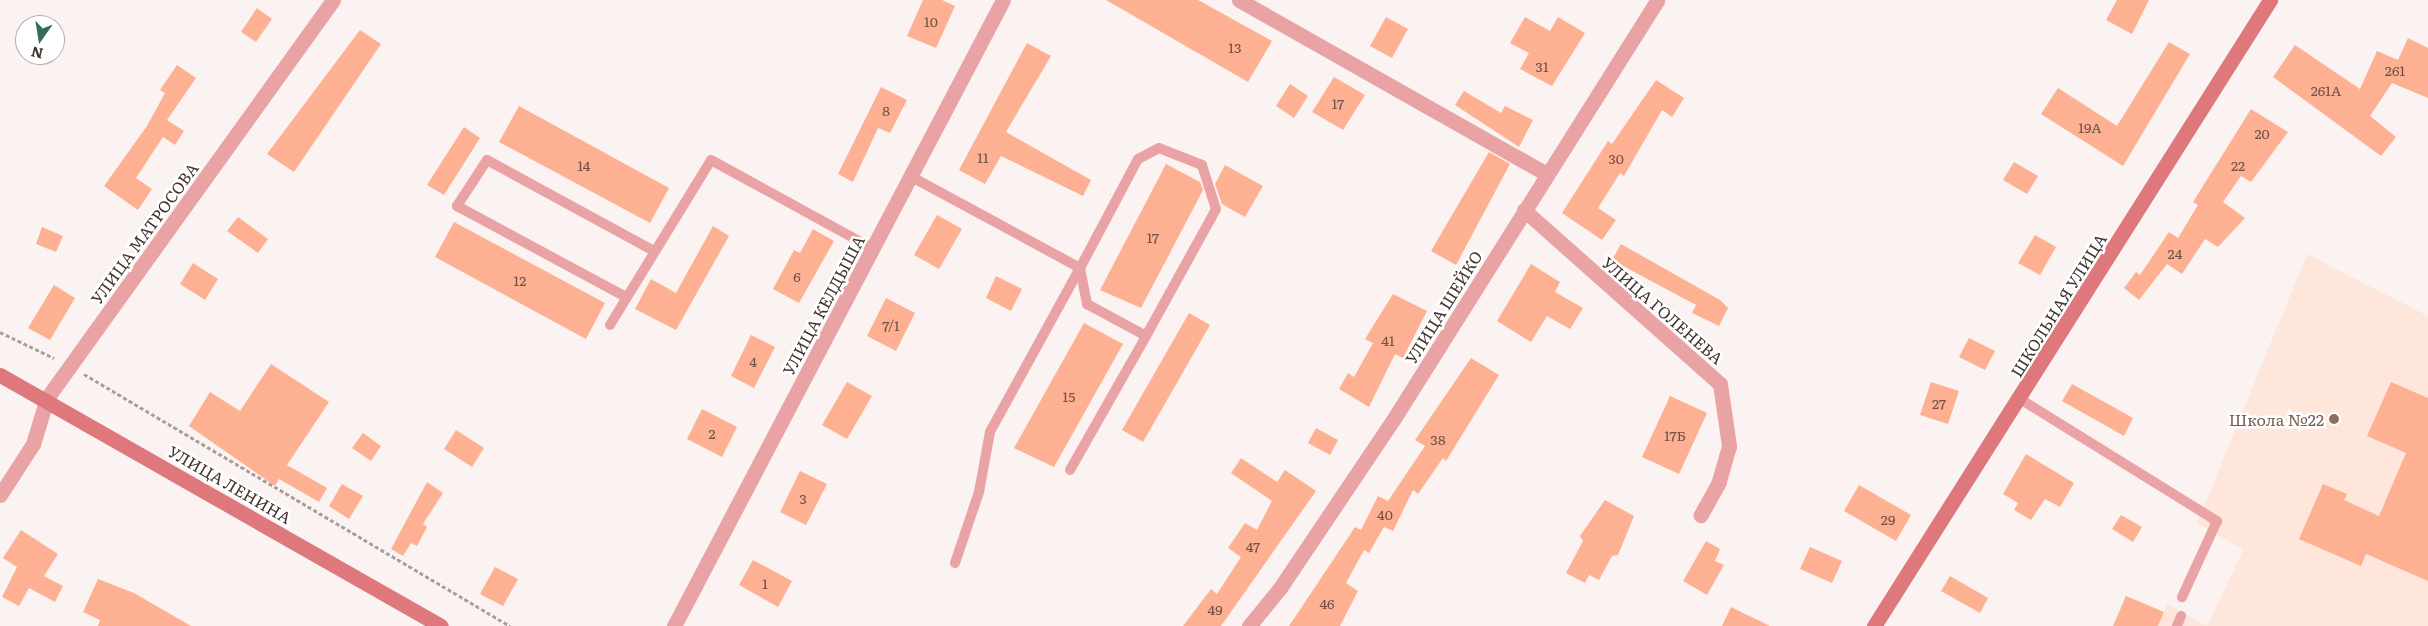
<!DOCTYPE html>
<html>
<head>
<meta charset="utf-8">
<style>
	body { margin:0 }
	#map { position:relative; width:2428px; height:626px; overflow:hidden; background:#fbf3f1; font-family:Literata,serif }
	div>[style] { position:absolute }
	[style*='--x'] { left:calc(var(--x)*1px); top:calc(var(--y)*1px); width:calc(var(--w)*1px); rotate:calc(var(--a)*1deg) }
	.education>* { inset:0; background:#fee6db }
	.building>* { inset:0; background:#feb093 }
	.path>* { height:3px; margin-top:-1.5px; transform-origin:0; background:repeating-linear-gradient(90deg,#a99e9b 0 4px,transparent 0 6.5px) }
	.lane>* { height:10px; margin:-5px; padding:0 5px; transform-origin:5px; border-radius:5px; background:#eaa3a4 }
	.street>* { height:15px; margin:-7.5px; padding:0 7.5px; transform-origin:7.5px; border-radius:7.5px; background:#eaa3a4 }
	.secondary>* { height:15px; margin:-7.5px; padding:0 7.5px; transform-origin:7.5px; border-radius:7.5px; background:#de787d }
	.dots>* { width:14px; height:14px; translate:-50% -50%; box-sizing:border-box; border:2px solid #fff; border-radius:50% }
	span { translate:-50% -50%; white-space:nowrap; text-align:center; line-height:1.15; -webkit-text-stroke:5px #fff; paint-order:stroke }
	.number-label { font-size:14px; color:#705247 }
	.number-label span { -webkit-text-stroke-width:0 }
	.street-label { font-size:16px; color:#41332e }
	.education-label { font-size:16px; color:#785e54 }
	.right { translate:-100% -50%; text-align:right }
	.north { position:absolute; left:15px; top:15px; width:50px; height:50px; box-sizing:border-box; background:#fff; border:1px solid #b3adab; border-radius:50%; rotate:193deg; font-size:14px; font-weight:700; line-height:20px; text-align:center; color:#41332e }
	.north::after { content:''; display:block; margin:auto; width:18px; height:22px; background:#346c54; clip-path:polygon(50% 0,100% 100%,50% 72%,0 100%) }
</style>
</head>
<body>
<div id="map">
	<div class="education">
		<div style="clip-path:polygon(2307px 254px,2428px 316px,2428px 626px,2158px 626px,2167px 604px,2207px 626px,2243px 550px,2197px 523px)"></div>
	</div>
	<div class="building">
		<div style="clip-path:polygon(923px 0,942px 0,955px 6px,936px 48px,907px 36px)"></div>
		<div style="clip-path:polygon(1106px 0,1198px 0,1272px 41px,1248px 82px)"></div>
		<div style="clip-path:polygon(2117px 0,2149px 0,2132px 34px,2106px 20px)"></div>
		<div style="clip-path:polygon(257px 8px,272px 19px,256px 42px,241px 32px)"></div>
		<div style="clip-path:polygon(1386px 17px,1408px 29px,1392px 58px,1370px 46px)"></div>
		<div style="clip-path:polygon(1525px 17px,1550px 31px,1558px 17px,1585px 33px,1552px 86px,1520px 69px,1529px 53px,1510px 43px)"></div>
		<div style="clip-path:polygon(360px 30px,381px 44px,294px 172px,267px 154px)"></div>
		<div style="clip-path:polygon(2408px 38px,2428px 48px,2428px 98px,2392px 83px,2370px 116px,2396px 137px,2381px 156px,2273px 77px,2295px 45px,2360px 89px,2377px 51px,2398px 60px)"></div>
		<div style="clip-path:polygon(2169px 42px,2190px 54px,2123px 166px,2041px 114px,2058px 88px,2117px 126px)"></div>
		<div style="clip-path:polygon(1027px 43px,1051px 56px,1006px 132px,1091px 180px,1083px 196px,1001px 156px,985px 184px,959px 170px)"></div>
		<div style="clip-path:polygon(177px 65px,196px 78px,167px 120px,184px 131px,175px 145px,163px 137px,136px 178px,152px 189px,138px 210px,104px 186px,147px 126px,165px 93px,160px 90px)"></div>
		<div style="clip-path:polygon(1334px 77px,1365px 95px,1343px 130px,1312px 112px)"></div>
		<div style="clip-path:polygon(1656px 80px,1684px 98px,1672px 117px,1662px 110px,1624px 176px,1620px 173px,1598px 208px,1616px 220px,1602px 240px,1562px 213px,1608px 141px,1612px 144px)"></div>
		<div style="clip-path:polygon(1290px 84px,1308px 96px,1294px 118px,1276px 106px)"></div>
		<div style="clip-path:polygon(881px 87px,907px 100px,890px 133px,878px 128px,853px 182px,838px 174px)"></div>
		<div style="clip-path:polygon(1464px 91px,1501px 113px,1505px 106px,1533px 120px,1519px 147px,1455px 105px)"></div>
		<div style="clip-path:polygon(519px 106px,669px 188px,650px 223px,499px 142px)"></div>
		<div style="clip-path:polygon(2251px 109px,2288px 132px,2251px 182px,2241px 176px,2223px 202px,2245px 218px,2218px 247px,2205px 239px,2182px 274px,2167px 264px,2139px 300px,2124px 288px,2136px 272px,2140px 275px,2169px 232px,2178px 238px,2198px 205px,2193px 202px)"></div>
		<div style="clip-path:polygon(464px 127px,480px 138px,444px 195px,427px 185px)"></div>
		<div style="clip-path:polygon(1489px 152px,1510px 164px,1456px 265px,1431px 251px)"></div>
		<div style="clip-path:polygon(2014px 162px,2038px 176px,2027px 194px,2003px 180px)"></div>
		<div style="clip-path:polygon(1166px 164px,1200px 182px,1203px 190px,1141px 308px,1100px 290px)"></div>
		<div style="clip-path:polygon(1225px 165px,1263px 186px,1245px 217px,1222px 204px,1215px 184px)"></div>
		<div style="clip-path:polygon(937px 215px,962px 229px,939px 269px,914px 255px)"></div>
		<div style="clip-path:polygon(238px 217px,268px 239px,258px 253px,227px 231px)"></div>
		<div style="clip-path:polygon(454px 222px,605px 303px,586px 339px,435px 257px)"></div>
		<div style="clip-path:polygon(713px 226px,729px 236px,676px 330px,635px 309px,651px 279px,676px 293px)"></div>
		<div style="clip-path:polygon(42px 227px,63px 236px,56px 252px,36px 244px)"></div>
		<div style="clip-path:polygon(813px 229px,834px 241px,799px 303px,773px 289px,794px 250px,800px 253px)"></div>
		<div style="clip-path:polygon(2035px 235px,2056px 247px,2040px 275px,2018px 263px)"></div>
		<div style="clip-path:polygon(1621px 244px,1720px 300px,1728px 308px,1719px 326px,1692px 313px,1696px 305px,1612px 260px)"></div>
		<div style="clip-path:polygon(193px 263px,218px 279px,205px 300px,180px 284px)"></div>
		<div style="clip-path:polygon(1531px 264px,1560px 282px,1555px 292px,1583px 308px,1570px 329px,1547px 316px,1531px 342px,1497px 321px)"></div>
		<div style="clip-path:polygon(996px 276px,1022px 289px,1011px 311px,986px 298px)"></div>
		<div style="clip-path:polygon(54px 285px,75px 298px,50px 340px,28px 328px)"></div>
		<div style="clip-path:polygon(1393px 294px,1427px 311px,1403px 358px,1395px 354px,1369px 407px,1339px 389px,1348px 373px,1354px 377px,1373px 343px,1365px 339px)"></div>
		<div style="clip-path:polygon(886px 298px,915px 313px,896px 351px,867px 336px)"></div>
		<div style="clip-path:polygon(1189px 313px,1210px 325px,1143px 442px,1122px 430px)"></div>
		<div style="clip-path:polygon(1084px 323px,1123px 344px,1054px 467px,1014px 448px)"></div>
		<div style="clip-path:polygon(751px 335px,775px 347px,754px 388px,731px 376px)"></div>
		<div style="clip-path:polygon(1969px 338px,1995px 351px,1985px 370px,1959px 357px)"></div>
		<div style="clip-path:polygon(1471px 358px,1499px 375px,1446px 461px,1443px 458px,1418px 494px,1413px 490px,1393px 531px,1384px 527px,1369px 553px,1364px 550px,1346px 583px,1358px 591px,1340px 626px,1289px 626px,1355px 527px,1361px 530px,1378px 496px,1388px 501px,1425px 446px,1415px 440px)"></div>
		<div style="clip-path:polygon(271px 364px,329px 402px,287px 465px,327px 488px,319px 502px,279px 479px,275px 486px,189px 426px,210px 392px,240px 411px)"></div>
		<div style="clip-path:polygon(847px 382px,872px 396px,847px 439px,822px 425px)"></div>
		<div style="clip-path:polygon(1931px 382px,1959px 391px,1948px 424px,1920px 415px)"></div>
		<div style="clip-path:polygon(2391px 382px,2428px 398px,2428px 581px,2366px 554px,2361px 566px,2299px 539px,2323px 484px,2347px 494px,2344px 500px,2379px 516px,2406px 453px,2367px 436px)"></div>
		<div style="clip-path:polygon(2072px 384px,2133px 418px,2124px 436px,2062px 401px)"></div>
		<div style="clip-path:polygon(1670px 396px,1707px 413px,1679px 474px,1642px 457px)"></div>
		<div style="clip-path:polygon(702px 409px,737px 427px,722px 457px,687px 439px)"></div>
		<div style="clip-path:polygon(1316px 428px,1338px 440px,1330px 455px,1308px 443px)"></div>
		<div style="clip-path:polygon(456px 430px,484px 448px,472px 467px,444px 449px)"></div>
		<div style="clip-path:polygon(363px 433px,381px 446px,371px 461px,352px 448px)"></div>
		<div style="clip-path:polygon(2026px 454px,2074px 483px,2060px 507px,2045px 499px,2031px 520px,2014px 510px,2018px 503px,2003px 494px)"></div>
		<div style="clip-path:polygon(1241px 458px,1277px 482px,1285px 470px,1316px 491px,1221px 626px,1183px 626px,1211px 589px,1217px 594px,1241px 557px,1228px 548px,1245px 523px,1257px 530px,1272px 501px,1231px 473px)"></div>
		<div style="clip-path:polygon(800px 471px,827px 484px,806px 525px,780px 512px)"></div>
		<div style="clip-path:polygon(427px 482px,443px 493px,423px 524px,427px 527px,417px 546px,411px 543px,403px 556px,391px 549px)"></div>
		<div style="clip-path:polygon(342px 484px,363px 496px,349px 519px,329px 506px)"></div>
		<div style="clip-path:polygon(1859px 485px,1911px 515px,1896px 541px,1844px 511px)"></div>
		<div style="clip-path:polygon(1605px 500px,1634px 516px,1618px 555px,1612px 556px,1599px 580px,1589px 575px,1585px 583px,1566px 573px,1583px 541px,1580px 536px)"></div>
		<div style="clip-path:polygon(2121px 515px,2142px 527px,2133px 542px,2112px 529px)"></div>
		<div style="clip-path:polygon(21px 530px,58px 554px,44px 576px,63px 586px,55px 602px,29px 588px,19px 606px,2px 597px,17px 567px,3px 558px)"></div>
		<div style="clip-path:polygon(1706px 541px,1720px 549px,1715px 561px,1724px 565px,1707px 595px,1683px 581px)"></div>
		<div style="clip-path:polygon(1810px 547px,1842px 561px,1832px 583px,1800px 569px)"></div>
		<div style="clip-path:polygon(753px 560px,792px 581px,778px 607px,739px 585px)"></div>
		<div style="clip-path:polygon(495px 567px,518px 579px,503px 606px,480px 594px)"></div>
		<div style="clip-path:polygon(1950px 576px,1988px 598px,1980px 613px,1941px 591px)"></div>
		<div style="clip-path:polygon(98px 579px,134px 593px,191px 626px,98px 626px,100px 620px,83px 612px)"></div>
		<div style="clip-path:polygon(2126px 596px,2164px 612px,2158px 626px,2113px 626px)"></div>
		<div style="clip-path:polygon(1731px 607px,1770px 626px,1722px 626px)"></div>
	</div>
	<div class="path">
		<div style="--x:0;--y:332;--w:60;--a:25.7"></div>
		<div style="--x:84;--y:374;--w:495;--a:30.6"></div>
	</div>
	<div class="lane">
		<div style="--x:910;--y:176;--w:193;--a:28.4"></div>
		<div style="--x:1080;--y:268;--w:37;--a:79"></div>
		<div style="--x:1087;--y:304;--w:67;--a:28.5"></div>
		<div style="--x:1146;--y:336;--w:145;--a:-61.1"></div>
		<div style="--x:1216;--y:209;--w:46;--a:-107.7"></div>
		<div style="--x:1202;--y:165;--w:46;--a:-158.4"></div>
		<div style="--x:1159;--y:148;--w:24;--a:152"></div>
		<div style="--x:1138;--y:159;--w:123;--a:118"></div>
		<div style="--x:1080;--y:268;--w:187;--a:118.8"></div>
		<div style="--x:990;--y:432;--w:61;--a:100.4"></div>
		<div style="--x:979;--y:492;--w:75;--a:108.7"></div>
		<div style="--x:626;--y:297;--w:192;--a:-151.7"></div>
		<div style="--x:457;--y:206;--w:55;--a:-56.9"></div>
		<div style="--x:487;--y:160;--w:190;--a:28.6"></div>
		<div style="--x:610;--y:325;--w:193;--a:-58.5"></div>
		<div style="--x:711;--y:160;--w:183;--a:28.7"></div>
		<div style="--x:2020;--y:399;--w:232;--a:31.8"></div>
		<div style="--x:2217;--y:521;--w:84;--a:114.7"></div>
		<div style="--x:1070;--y:470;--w:154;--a:-60.4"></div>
		<div style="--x:2177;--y:626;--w:11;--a:-68"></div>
	</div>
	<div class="street">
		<div style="--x:1239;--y:0;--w:354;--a:29.5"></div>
		<div style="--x:1524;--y:210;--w:262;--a:41.6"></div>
		<div style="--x:1720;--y:384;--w:63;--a:81.7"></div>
		<div style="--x:1729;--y:446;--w:37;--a:106"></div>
		<div style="--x:1719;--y:482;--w:38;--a:119"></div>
		<div style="--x:0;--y:495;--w:61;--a:-57.1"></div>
		<div style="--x:33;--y:444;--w:48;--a:-73.1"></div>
		<div style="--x:47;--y:398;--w:490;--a:-54.3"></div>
		<div style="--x:674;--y:626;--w:707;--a:-62.28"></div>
		<div style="--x:1249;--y:626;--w:49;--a:-50.8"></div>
		<div style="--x:1280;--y:588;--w:202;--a:-56.1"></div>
		<div style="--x:1393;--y:420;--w:496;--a:-57.8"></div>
	</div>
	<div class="secondary">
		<div style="--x:0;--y:375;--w:507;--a:29.65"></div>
		<div style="--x:1874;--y:626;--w:741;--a:-57.68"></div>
	</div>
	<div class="dots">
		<div style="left:2334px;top:419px;background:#8d6e63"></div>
	</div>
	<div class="number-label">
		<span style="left:931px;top:21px">10</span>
		<span style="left:1235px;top:47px">13</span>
		<span style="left:1542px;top:66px">31</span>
		<span style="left:2395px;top:70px">261</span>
		<span style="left:2326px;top:90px">261А</span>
		<span style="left:1338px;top:103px">17</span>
		<span style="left:886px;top:110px">8</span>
		<span style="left:2090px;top:127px">19А</span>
		<span style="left:2262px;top:133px">20</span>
		<span style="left:983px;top:157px">11</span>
		<span style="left:1616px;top:158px">30</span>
		<span style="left:584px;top:165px">14</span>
		<span style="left:2238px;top:165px">22</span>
		<span style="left:1153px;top:237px">17</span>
		<span style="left:2175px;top:253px">24</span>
		<span style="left:797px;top:276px">6</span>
		<span style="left:520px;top:280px">12</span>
		<span style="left:891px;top:325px">7/1</span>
		<span style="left:1388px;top:340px">41</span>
		<span style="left:753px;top:361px">4</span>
		<span style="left:1069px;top:396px">15</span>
		<span style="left:1939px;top:403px">27</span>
		<span style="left:712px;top:433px">2</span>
		<span style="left:1675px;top:435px">17Б</span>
		<span style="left:1438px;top:439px">38</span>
		<span style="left:803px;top:498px">3</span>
		<span style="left:1385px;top:514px">40</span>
		<span style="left:1888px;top:519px">29</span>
		<span style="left:1253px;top:546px">47</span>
		<span style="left:765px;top:583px">1</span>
		<span style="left:1327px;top:603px">46</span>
		<span style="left:1215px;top:609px">49</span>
	</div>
	<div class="street-label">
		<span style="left:144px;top:233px;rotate:-54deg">УЛИЦА МАТРОСОВА</span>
		<span style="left:823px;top:305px;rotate:-62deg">УЛИЦА КЕЛДЫША</span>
		<span style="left:2058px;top:305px;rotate:-58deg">ШКОЛЬНАЯ УЛИЦА</span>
		<span style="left:1443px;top:307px;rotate:-58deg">УЛИЦА ШЕЙКО</span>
		<span style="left:1663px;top:310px;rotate:41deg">УЛИЦА ГОЛЕНЕВА</span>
		<span style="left:230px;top:484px;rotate:30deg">УЛИЦА ЛЕНИНА</span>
	</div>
	<div class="education-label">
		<span class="right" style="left:2324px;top:419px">Школа №22</span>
	</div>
	<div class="north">N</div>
</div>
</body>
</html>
